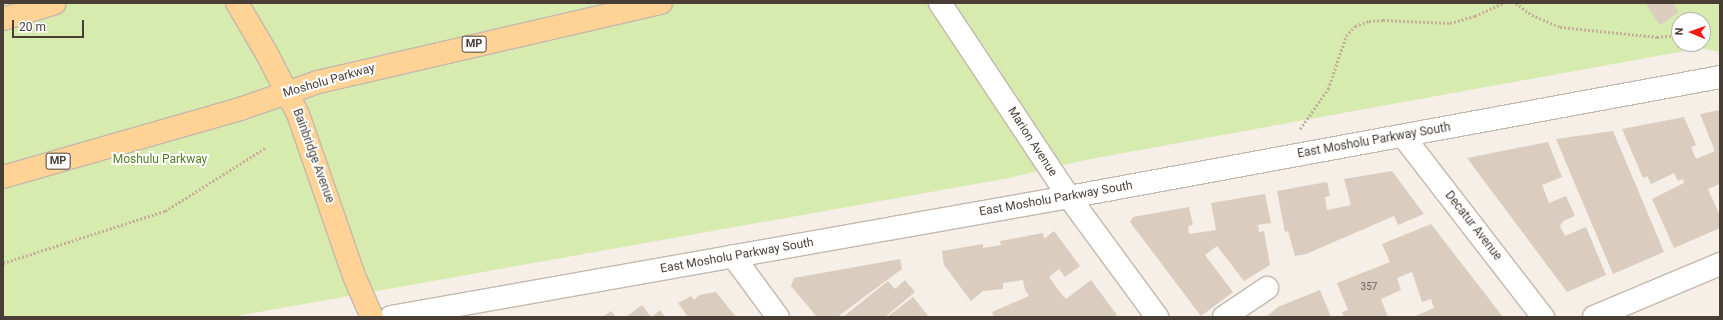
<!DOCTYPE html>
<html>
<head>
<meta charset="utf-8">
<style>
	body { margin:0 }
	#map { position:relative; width:1723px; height:320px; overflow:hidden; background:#f5efe7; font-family:Roboto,sans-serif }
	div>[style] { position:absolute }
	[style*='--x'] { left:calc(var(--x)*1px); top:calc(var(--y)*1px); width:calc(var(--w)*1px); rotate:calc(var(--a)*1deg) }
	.green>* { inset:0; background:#d8ebae }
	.building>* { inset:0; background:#daccbf }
	.path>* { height:2.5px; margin-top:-1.25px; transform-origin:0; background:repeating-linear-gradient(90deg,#c4af99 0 2px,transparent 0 4px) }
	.roads { filter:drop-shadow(1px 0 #c4b8ac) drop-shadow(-1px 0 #c4b8ac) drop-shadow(0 1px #c4b8ac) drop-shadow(0 -1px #c4b8ac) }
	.minor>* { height:22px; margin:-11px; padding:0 11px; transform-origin:11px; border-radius:11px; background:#fff }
	.major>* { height:22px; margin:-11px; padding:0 11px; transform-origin:11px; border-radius:11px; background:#ffd396 }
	span { translate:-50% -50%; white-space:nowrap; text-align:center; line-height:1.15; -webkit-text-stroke:4px #fff; paint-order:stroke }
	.number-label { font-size:10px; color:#6c6258 }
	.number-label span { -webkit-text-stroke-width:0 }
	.shield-label span { padding:1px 3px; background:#fff; border:1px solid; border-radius:3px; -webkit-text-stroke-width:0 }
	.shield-label { font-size:11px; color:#483e36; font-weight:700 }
	.street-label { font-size:12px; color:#483e36 }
	.park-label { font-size:12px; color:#537f24 }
	.frame { position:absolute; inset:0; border:4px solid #483e36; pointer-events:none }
	.north { position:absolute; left:1671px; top:12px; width:40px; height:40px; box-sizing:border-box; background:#fff; border:1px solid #b6b2af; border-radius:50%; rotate:272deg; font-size:11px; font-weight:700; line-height:16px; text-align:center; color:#483e36 }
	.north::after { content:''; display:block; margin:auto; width:14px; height:18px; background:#ff1714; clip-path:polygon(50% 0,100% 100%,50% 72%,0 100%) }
	.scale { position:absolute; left:12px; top:20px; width:72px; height:18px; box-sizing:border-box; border:2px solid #483e36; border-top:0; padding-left:5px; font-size:12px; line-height:14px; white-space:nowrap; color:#483e36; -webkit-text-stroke:3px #fff; paint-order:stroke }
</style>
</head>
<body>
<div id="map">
	<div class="green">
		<div style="clip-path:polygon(evenodd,3px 3px,1720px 3px,1720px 52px,1701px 48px,1085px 160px,1009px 178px,231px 317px,3px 317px,3px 3px,1679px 20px,1703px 20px,1703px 44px,1679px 44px,1679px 20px)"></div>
	</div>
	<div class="building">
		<div style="clip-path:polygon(1645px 3px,1673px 3px,1679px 12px,1660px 25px)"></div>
		<div style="clip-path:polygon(1720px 110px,1720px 184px,1708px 189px,1720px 216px,1720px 228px,1674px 248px,1652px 199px,1684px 183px,1683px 179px,1678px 181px,1674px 173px,1651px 184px,1647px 176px,1643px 178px,1622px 129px,1684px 117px,1696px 145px,1691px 147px,1696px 159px,1715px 151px,1700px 114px)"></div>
		<div style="clip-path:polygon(1613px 131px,1664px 252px,1613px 274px,1556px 139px)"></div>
		<div style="clip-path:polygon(1548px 142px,1562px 177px,1542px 185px,1549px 203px,1566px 196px,1575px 216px,1563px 221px,1560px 226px,1565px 236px,1586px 227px,1606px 275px,1567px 292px,1467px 158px)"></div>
		<div style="clip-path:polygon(1392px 171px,1424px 214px,1398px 225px,1394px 216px,1306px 254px,1295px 256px,1288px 231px,1285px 232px,1277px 191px,1327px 182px,1330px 196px,1325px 197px,1327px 210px,1351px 205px,1344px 179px)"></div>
		<div style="clip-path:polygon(1265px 194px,1271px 223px,1258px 225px,1259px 232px,1264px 231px,1270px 265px,1244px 281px,1217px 246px,1205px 255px,1233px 292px,1201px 316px,1130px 222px,1133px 217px,1189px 207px,1193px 225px,1188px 226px,1189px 234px,1216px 230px,1211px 203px)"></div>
		<div style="clip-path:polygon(1431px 224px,1503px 317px,1413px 317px,1434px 308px,1431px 299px,1422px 302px,1412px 272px,1397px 278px,1401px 290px,1381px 299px,1388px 317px,1344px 317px,1342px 312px,1348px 310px,1337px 283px,1390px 262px,1382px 244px)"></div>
		<div style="clip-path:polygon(1054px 231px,1080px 266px,1065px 277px,1059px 269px,1049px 277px,1059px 291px,1066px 299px,1091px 280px,1117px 315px,1111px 317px,994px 317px,992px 312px,1029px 296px,1025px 290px,1023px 280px,1003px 283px,1003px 289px,983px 291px,971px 301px,944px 265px,942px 251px,983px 244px,983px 248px,1001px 245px,1000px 241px,1043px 233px,1044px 239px)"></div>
		<div style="clip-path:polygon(900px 259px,902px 269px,837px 317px,817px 317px,791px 286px,794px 278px)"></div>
		<div style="clip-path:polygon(905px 280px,915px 292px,885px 317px,843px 317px,888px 281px,895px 289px)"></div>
		<div style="clip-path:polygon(1320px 290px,1331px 317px,1266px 317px,1278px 307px)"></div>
		<div style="clip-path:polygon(716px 292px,736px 317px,688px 317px,678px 303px,691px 296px,694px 300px,699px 295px)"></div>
		<div style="clip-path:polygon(913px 297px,929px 317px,887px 317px)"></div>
		<div style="clip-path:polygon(642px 305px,651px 317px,626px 317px)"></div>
		<div style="clip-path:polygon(660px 310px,665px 317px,652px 317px)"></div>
		<div style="clip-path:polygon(611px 311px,616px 317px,603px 317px)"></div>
	</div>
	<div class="path">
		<div style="--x:1516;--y:3;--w:20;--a:37"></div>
		<div style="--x:1532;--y:15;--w:30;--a:23"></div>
		<div style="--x:1560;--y:27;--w:98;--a:5.9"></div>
		<div style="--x:1657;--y:37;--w:22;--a:-5"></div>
		<div style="--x:1703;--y:32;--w:3;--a:-18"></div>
		<div style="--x:1300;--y:129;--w:49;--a:-55"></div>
		<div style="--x:1328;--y:89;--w:56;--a:-71.2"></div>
		<div style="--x:1346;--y:36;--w:13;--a:-48"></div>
		<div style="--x:1355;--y:26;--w:15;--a:-20"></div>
		<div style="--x:1369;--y:21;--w:14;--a:-4"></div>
		<div style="--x:1383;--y:20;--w:67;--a:2.6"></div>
		<div style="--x:1450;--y:23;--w:26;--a:-16"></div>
		<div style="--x:1475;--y:16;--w:31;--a:-25"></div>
		<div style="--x:3;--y:263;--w:170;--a:-17.8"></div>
		<div style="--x:165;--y:211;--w:118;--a:-32.2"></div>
	</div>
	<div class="roads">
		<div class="minor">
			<div style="--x:940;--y:3;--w:233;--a:56.4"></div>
			<div style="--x:1069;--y:197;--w:149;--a:53.7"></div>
			<div style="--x:1403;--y:136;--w:229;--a:52.3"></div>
			<div style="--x:733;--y:256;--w:76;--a:53.6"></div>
			<div style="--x:391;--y:317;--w:689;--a:-10.04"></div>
			<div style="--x:1069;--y:197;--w:662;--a:-10.44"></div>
			<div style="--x:1224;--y:317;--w:52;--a:-34"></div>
			<div style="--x:1594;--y:317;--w:137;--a:-22.8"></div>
		</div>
		<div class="major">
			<div style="--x:237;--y:3;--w:57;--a:59.4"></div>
			<div style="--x:266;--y:52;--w:70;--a:62.7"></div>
			<div style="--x:298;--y:114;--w:171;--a:70.9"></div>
			<div style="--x:354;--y:276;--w:45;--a:66.3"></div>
			<div style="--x:3;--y:19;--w:54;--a:-17.1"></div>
			<div style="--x:3;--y:177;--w:247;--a:-16"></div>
			<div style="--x:240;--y:109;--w:83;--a:-19.1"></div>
			<div style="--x:318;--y:82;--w:352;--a:-13"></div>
		</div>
	</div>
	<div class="number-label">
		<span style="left:1369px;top:287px">357</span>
	</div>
	<div class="shield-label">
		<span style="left:474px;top:44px">MP</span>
		<span style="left:58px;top:161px">MP</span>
	</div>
	<div class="street-label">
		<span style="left:329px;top:81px;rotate:-16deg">Mosholu Parkway</span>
		<span style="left:1374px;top:141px;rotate:-10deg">East Mosholu Parkway South</span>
		<span style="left:1032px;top:142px;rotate:57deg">Marion Avenue</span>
		<span style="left:313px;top:156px;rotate:70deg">Bainbridge Avenue</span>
		<span style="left:1056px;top:199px;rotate:-10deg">East Mosholu Parkway South</span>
		<span style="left:1473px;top:226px;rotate:52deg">Decatur Avenue</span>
		<span style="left:737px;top:256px;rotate:-10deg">East Mosholu Parkway South</span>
	</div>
	<div class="park-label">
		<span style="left:160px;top:160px">Moshulu Parkway</span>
	</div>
	<div class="frame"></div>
	<div class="north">N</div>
	<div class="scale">20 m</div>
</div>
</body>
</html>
